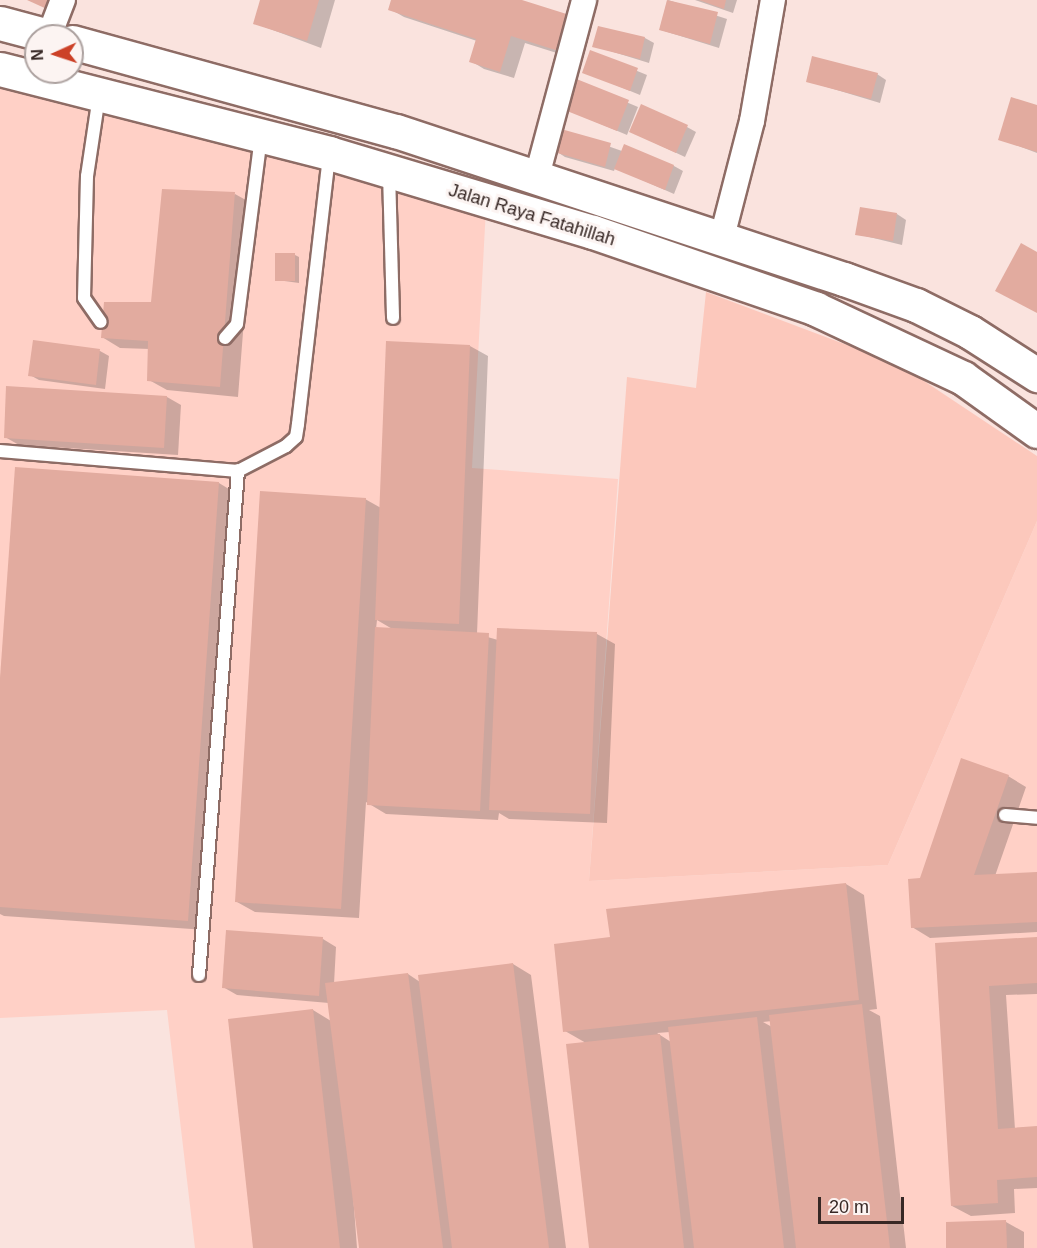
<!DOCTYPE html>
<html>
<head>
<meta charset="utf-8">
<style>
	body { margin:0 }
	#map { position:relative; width:1037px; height:1248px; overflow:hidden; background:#fae3de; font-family:Helvetica,sans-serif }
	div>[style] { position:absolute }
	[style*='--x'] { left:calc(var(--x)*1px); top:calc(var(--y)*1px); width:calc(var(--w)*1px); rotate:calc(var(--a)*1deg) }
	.built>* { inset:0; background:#ffd0c6 }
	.green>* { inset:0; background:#fcc8bc }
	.shadow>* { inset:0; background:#0003 }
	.building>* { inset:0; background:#e2ab9f }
	.roads { filter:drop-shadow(2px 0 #8e6c65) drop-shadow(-2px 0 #8e6c65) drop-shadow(0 2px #8e6c65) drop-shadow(0 -2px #8e6c65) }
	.service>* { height:12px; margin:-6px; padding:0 6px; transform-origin:6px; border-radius:6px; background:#fff }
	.minor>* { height:24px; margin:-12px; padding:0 12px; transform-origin:12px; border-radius:12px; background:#fff }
	.trunk>* { height:33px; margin:-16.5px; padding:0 16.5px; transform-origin:16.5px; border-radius:16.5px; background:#fff }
	span { translate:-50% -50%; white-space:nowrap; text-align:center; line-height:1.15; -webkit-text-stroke:6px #fcf4f2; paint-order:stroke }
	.street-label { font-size:18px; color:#372825 }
	.north { position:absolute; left:24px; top:24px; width:60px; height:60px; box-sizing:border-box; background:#fcf4f2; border:2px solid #ada2a0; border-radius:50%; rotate:267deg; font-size:16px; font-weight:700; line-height:24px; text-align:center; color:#372825 }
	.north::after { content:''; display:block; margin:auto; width:21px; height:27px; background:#cc4127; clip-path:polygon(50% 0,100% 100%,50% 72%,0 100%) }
	.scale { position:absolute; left:818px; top:1197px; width:86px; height:27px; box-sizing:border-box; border:3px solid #372825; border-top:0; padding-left:8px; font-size:18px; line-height:21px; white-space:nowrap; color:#372825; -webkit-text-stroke:4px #fcf4f2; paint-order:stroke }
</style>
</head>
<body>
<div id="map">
	<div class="built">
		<div style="clip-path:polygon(0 56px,486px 208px,472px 468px,618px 479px,589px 881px,888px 865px,1037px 521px,1037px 1248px,195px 1248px,167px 1010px,0 1018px)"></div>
	</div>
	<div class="green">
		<div style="clip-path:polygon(706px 292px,900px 365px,1037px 456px,1037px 521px,888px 865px,589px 881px,627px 377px,696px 388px)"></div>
	</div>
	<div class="shadow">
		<div style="clip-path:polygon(262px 0,335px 0,321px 48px,254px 23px)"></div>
		<div style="clip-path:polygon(393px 0,517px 0,579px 60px,525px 43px,514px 78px,484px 69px,471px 61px,477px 41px,404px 17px,390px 9px)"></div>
		<div style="clip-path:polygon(668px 0,727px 19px,719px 48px,661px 30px)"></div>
		<div style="clip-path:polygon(695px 0,737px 0,733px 13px)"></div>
		<div style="clip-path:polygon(645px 38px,654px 43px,649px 63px,594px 46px)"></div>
		<div style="clip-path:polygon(591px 52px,647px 75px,640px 95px,584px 72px)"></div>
		<div style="clip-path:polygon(877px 74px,886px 80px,880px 103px,807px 81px)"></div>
		<div style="clip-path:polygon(574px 80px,638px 107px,627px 135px,563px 108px)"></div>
		<div style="clip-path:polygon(1037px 106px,1037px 153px,1000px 139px)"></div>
		<div style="clip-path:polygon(687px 127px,696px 132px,685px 157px,640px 136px)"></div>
		<div style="clip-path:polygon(562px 130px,622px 151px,624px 146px,674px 166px,683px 171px,674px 194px,615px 168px,614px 171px,565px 157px,556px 151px)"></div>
		<div style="clip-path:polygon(235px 194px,253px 204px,238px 397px,167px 390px,149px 380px,150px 349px,120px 348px,102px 337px,152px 304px)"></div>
		<div style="clip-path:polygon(897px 214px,906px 220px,902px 245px,857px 234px)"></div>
		<div style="clip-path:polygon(295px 255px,299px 257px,299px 283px,277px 280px)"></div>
		<div style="clip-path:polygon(34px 342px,100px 351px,109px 356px,105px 389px,39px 380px,30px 375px)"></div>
		<div style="clip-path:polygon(evenodd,470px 346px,488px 356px,477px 634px,498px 640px,597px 634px,615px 644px,607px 823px,509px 819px,499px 813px,498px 820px,386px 814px,366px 802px,359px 918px,255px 912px,237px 902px,365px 499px,381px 508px,470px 346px,377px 620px,394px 630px,376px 629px,377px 620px)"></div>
		<div style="clip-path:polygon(167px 397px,181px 405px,178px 455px,19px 445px,5px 437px)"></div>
		<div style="clip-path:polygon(219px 483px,237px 494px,206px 930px,4px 916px,0 914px,0 700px)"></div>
		<div style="clip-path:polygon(1008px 776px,1026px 787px,995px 876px,1037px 874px,1037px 932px,930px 938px,912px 927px,921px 880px)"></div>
		<div style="clip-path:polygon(evenodd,846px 884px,864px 895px,877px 1009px,869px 1010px,880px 1016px,906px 1248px,591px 1248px,586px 1043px,565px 1031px,611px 939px,846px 884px,772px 1021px,772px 1027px,763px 1022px,772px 1021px,846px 884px,670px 1032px,671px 1042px,657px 1033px,670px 1032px)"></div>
		<div style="clip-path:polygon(1037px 938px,1037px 994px,1006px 995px,1015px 1129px,1037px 1128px,1037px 1188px,1014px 1189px,1015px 1213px,971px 1216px,952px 1206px,936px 944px)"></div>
		<div style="clip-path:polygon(323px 939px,336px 947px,334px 984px,408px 974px,420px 982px,513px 964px,531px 975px,566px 1248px,360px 1248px,353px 1194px,357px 1248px,255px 1248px,313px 1010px,331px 1021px,329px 1003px,237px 995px,223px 987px)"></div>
		<div style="clip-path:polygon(1006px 1222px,1024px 1232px,1024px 1248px,1037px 1248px,948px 1248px)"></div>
	</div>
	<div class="building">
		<div style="clip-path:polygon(27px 0,53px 0,49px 10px)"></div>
		<div style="clip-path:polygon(260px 0,319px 0,307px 41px,253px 24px)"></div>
		<div style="clip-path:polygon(391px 0,522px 0,576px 17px,565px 53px,511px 36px,500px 72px,469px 62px,476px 39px,388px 10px)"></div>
		<div style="clip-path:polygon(667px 0,718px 12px,710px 44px,659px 30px)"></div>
		<div style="clip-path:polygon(699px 0,726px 0,724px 9px)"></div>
		<div style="clip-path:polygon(598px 26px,645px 37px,640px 59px,592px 47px)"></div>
		<div style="clip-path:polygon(590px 50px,638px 68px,630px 91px,582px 73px)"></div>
		<div style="clip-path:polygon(812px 56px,878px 73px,871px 99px,806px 82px)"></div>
		<div style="clip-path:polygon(574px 78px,629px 100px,617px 131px,562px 109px)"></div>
		<div style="clip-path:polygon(1011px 97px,1037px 105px,1037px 152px,998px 140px)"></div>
		<div style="clip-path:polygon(641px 104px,688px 125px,676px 153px,629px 132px)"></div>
		<div style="clip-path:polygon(561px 129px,611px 143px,605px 167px,554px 152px)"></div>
		<div style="clip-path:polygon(624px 144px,674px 165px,665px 190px,614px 169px)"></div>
		<div style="clip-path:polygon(162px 189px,235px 192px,220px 387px,147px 381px,148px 341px,101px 338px,104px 302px,151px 302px)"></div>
		<div style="clip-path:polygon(860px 207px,897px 213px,893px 241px,855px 235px)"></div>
		<div style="clip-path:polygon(1021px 243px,1037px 252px,1037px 313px,995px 291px)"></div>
		<div style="clip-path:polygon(275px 253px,295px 253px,295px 281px,275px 281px)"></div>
		<div style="clip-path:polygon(33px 340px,100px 349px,96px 385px,28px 376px)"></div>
		<div style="clip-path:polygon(386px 341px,470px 345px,459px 624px,375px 620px)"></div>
		<div style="clip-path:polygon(6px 386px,167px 396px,164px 448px,4px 438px)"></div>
		<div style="clip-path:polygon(15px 467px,219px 482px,188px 921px,0 907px,0 678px)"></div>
		<div style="clip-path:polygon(260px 491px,366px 498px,341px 909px,235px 902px)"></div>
		<div style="clip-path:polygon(375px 627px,489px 633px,480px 811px,367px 805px)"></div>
		<div style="clip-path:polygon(497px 628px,597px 632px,590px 814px,489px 810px)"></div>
		<div style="clip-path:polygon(961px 758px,1009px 775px,974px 875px,1037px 872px,1037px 922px,911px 928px,908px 879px,920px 878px)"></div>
		<div style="clip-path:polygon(846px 883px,859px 1000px,563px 1032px,554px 944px,610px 937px,606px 909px)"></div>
		<div style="clip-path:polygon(226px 930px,323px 937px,319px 996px,222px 988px)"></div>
		<div style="clip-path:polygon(1037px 937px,1037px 983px,989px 986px,998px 1129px,1037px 1126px,1037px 1177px,997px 1180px,998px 1203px,951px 1206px,935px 943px)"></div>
		<div style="clip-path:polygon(513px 963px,549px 1248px,452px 1248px,418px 975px)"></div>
		<div style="clip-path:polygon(408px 973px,443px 1248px,359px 1248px,325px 983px)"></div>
		<div style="clip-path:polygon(862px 1004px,890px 1248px,796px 1248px,769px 1015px)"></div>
		<div style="clip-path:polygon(313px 1009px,340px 1248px,253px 1248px,228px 1019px)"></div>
		<div style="clip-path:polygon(757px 1017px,784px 1248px,694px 1248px,668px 1027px)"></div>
		<div style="clip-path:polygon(660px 1034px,684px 1248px,589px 1248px,566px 1044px)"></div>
		<div style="clip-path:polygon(1006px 1220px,1007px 1248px,946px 1248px,946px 1222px)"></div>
	</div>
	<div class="roads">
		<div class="service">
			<div style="--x:99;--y:96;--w:81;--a:98.5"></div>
			<div style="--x:87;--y:176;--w:122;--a:91.4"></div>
			<div style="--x:84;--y:298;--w:29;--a:55"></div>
			<div style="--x:389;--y:173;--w:145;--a:88.4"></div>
			<div style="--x:225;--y:338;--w:18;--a:-49"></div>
			<div style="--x:237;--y:324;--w:189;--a:-82.7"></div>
			<div style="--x:0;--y:451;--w:239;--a:4.8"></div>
			<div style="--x:238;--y:471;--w:54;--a:-27.5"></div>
			<div style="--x:286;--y:446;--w:13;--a:-42"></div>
			<div style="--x:296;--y:437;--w:13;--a:-81"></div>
			<div style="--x:298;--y:424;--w:271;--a:-83.4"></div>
			<div style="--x:1005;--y:815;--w:32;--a:5"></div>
			<div style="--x:199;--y:975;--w:506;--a:-85.58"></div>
		</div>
		<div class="minor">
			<div style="--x:49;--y:36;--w:39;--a:-69"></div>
			<div style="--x:537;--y:176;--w:182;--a:-75"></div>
			<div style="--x:722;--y:237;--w:120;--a:-75.5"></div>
			<div style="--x:752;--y:121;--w:123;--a:-80.2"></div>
		</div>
		<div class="trunk">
			<div style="--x:0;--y:23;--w:51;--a:14.9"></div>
			<div style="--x:72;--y:42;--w:336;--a:15.4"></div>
			<div style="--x:396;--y:131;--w:472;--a:18.3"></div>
			<div style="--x:844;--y:279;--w:77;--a:19.9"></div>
			<div style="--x:916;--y:305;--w:60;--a:26.6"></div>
			<div style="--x:970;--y:332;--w:80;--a:32.7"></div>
			<div style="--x:0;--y:69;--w:340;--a:14.3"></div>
			<div style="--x:329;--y:153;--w:276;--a:16.7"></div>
			<div style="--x:593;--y:232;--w:236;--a:19"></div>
			<div style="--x:816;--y:309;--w:162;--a:25.1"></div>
			<div style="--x:963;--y:378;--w:91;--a:35.6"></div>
		</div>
	</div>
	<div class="street-label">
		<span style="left:532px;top:215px;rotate:17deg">Jalan Raya Fatahillah</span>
	</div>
	<div class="north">N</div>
	<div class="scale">20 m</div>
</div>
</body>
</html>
